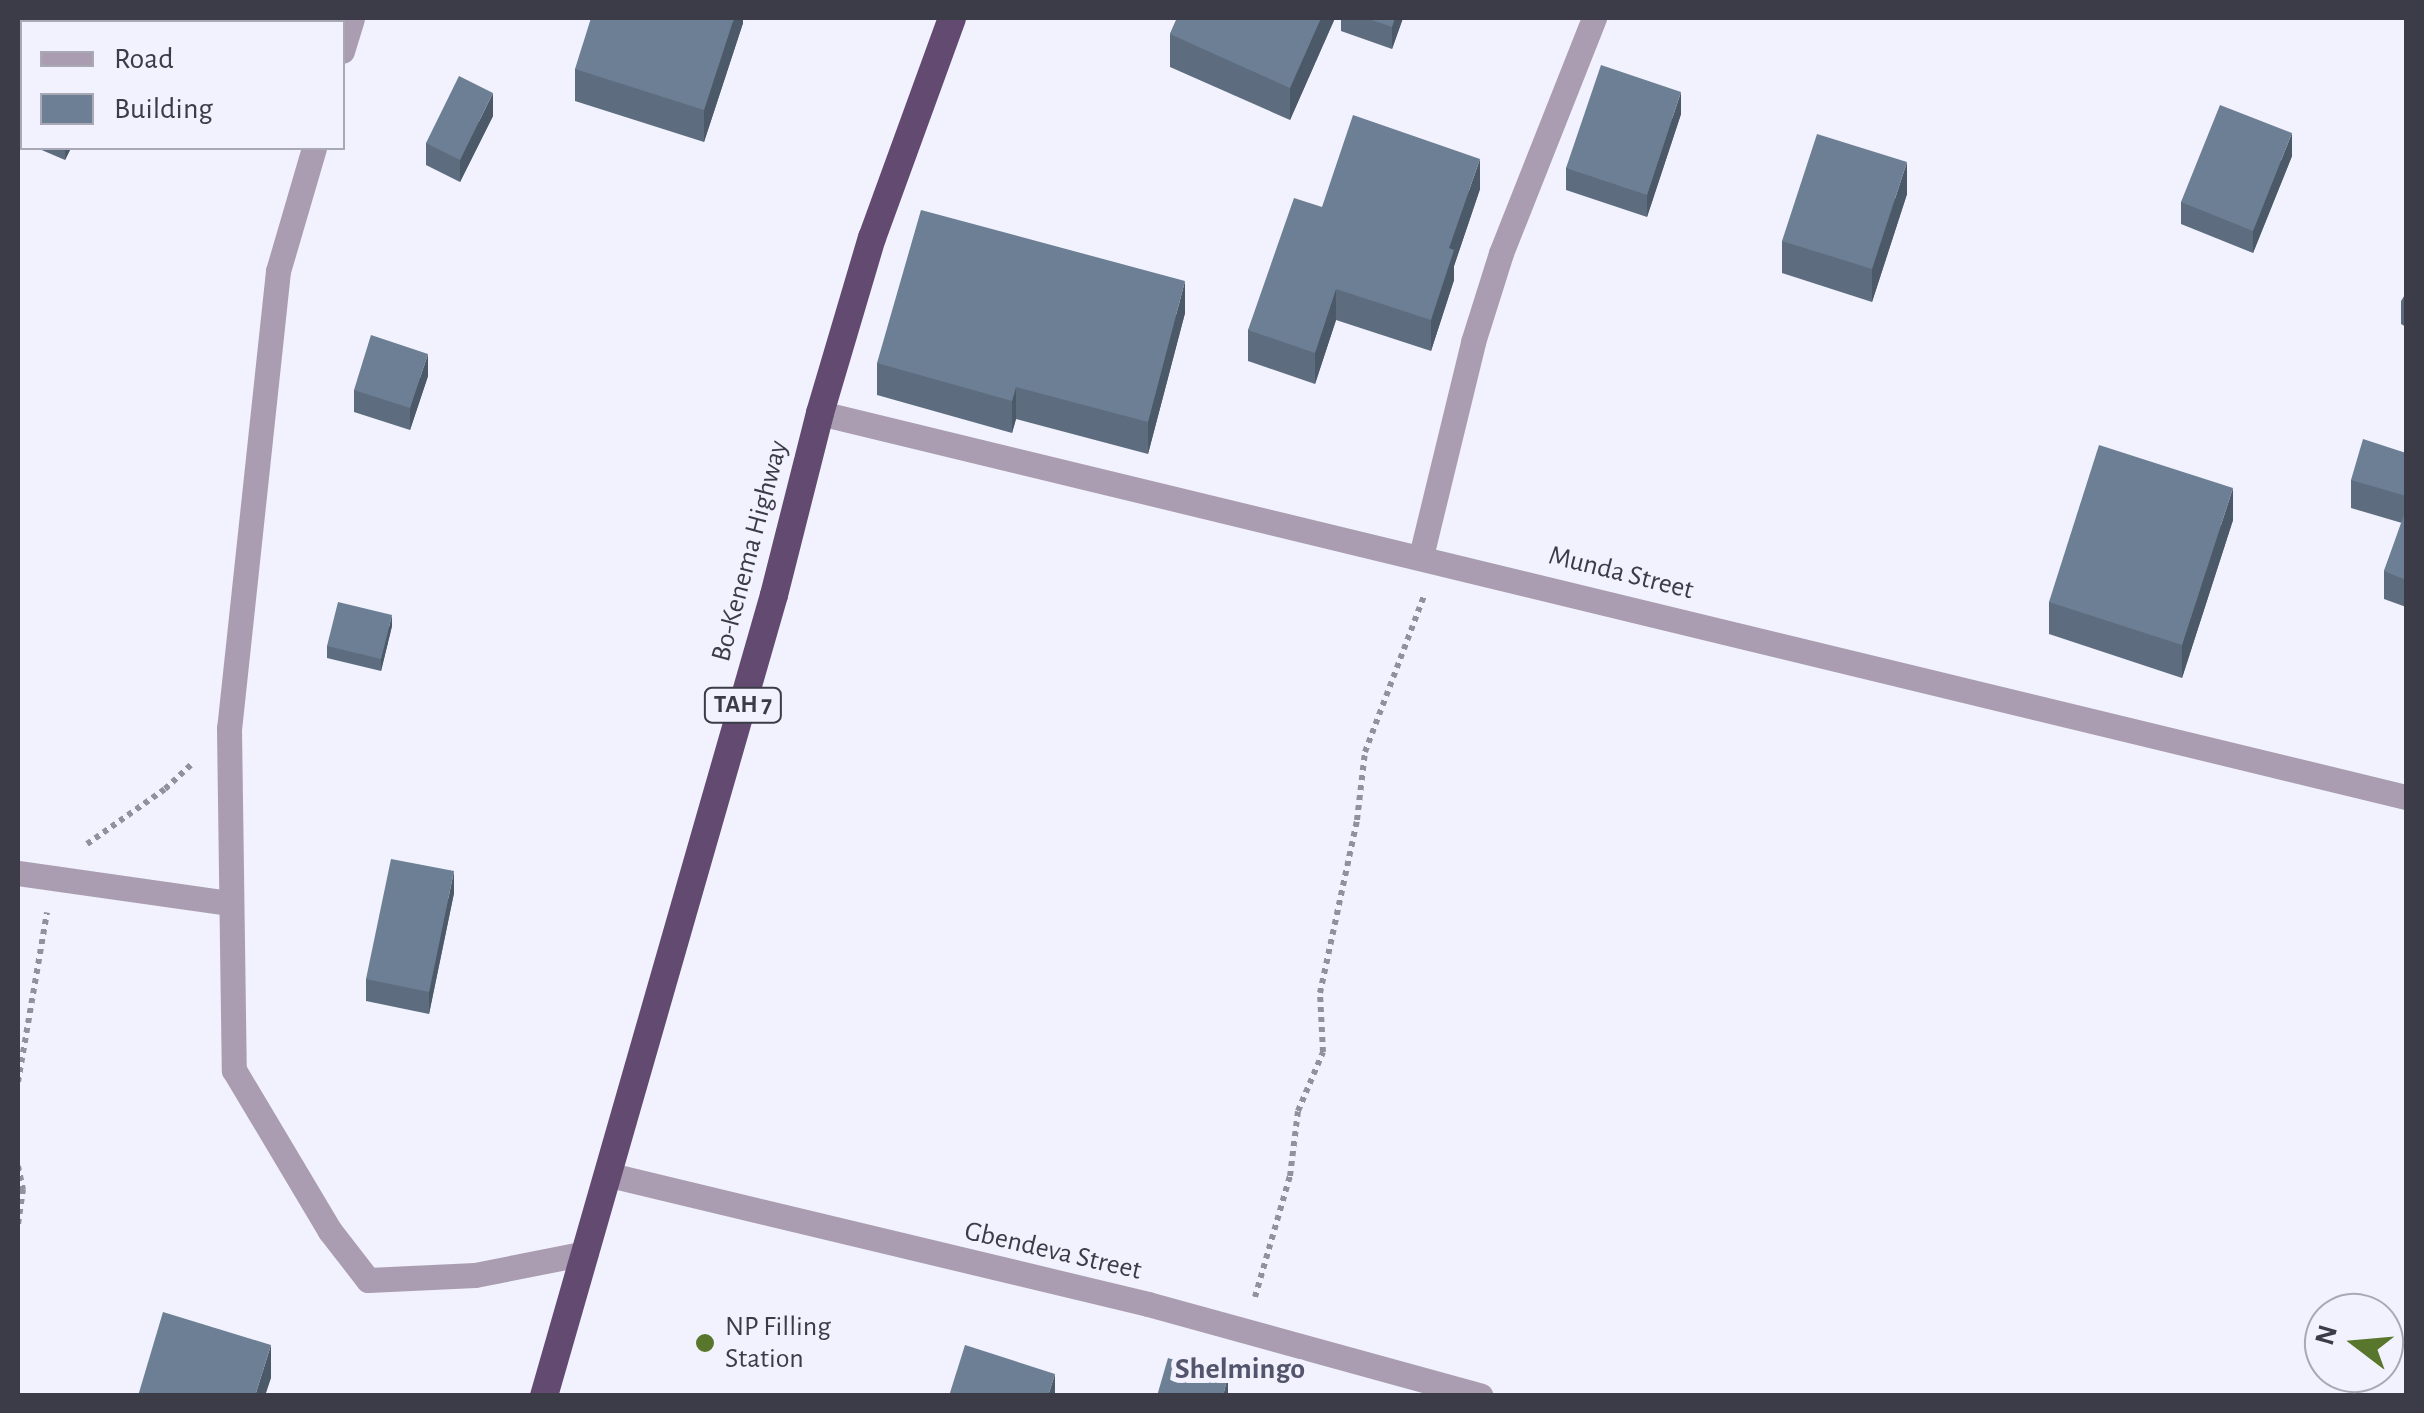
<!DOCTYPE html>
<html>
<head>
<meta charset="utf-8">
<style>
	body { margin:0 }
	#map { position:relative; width:2424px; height:1413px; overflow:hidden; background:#f1f2fd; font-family:"Alegreya Sans",sans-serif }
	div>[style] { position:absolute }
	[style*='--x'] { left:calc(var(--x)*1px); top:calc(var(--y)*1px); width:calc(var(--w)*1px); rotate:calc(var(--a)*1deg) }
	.path>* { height:6px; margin-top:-3px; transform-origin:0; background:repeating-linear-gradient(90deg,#90919c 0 5px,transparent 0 10px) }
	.minor>* { height:25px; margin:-12.5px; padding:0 12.5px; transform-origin:12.5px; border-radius:12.5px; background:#aa9db2 }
	.trunk>* { height:28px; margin:-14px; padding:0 14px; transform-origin:14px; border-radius:14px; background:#634a71 }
	.wall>* { inset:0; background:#5d6d7f }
	.shaded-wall>* { inset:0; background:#4c5968 }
	.building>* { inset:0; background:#6c7f94 }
	.dots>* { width:28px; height:28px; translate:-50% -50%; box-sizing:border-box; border:5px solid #f1f2fd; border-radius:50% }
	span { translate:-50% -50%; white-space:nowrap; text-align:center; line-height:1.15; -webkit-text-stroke:10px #f1f2fd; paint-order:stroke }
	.shield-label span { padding:2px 8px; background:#f1f2fd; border:2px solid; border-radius:8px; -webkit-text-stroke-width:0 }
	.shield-label { font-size:25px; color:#3b3c47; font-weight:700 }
	.street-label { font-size:28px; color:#3b3c47 }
	.poi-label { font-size:28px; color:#3b3c47 }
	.left { translate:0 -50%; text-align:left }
	.neighbourhood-label { font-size:30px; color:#53556d; font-weight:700 }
	.frame { position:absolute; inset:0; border:20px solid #3b3c47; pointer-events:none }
	.legend { position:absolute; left:20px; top:20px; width:325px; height:130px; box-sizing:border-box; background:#f1f2fd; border:2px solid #a8a9b4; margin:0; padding:12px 18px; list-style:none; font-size:30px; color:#3b3c47 }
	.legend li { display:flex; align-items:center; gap:20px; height:50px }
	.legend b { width:50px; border:2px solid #a8a9b4 }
	.north { position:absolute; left:2304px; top:1293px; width:100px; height:100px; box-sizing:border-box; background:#f1f2fd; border:2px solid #a8a9b4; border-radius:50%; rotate:286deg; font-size:28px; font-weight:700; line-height:40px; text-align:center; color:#3b3c47 }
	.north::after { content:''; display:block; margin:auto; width:35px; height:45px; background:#58772d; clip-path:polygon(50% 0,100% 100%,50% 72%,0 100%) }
</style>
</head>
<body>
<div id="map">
	<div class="path">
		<div style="--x:87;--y:844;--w:95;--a:-35.2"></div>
		<div style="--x:165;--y:789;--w:37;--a:-43"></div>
		<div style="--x:18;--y:1082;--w:172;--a:-80.3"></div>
		<div style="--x:18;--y:1166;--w:24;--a:78"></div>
		<div style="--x:23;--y:1189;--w:37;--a:98"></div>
		<div style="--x:1255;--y:1297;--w:126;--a:-73.9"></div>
		<div style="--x:1290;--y:1176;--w:65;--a:-83"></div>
		<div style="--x:1298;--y:1111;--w:64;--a:-67"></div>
		<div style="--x:1323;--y:1052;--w:59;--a:-92.9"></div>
		<div style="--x:1320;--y:993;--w:177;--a:-77.9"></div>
		<div style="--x:1357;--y:820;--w:68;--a:-83.3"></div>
		<div style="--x:1365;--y:752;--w:167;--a:-69.3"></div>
	</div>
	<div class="minor">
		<div style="--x:342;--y:51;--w:34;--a:-73"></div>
		<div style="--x:314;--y:148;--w:128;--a:106.3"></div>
		<div style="--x:278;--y:271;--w:460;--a:96.1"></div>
		<div style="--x:229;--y:728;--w:342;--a:89.2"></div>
		<div style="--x:234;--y:1070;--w:187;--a:59.2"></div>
		<div style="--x:330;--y:1231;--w:62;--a:52.2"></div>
		<div style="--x:368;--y:1280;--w:107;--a:-2.7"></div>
		<div style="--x:475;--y:1275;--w:113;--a:-11.2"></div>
		<div style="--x:820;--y:413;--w:1632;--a:13.61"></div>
		<div style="--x:1421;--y:556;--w:220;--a:-76.3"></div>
		<div style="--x:1473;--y:342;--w:93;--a:-72.5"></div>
		<div style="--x:1501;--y:253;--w:253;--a:-68.4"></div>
		<div style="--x:18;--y:873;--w:214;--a:8.1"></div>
		<div style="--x:610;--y:1175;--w:553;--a:13.48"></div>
		<div style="--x:1148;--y:1304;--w:345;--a:15.4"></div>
	</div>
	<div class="trunk">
		<div style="--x:544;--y:1396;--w:833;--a:-73.98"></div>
		<div style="--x:774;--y:595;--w:188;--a:-75.8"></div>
		<div style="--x:820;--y:413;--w:183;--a:-73.5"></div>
		<div style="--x:872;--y:238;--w:234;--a:-70"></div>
	</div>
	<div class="wall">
		<div style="clip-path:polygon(743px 18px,743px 23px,704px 142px,575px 101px,575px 69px)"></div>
		<div style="clip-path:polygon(1177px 18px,1335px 18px,1290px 120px,1170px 67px,1170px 34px)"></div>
		<div style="clip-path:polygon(1341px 18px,1403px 18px,1392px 49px,1341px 31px)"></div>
		<div style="clip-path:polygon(18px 34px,22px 36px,22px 141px,18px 138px)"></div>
		<div style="clip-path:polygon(1681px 114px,1647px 217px,1566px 190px,1566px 168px)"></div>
		<div style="clip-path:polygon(493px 116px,460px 182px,426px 165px,426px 143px)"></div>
		<div style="clip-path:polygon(37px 148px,71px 148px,65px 160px)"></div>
		<div style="clip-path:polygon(2292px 156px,2253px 253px,2181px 224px,2181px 202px)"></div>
		<div style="clip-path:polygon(1480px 189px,1454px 266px,1454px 280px,1431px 351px,1336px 320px,1315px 384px,1248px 361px,1248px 330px,1322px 207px)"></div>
		<div style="clip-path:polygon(1907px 194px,1872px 302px,1782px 273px,1782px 241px)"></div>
		<div style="clip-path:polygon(2406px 293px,2406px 327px,2401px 324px,2401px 301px)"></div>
		<div style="clip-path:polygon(1185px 313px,1148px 454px,1016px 419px,1012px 433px,877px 395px,877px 363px)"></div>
		<div style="clip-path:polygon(428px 376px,410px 430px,354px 412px,354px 390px)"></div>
		<div style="clip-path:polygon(2406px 453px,2406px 607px,2384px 599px,2384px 571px,2402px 523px,2351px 508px,2351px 480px)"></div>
		<div style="clip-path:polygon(2233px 520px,2182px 678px,2049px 634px,2049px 602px)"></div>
		<div style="clip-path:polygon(392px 626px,381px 671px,327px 658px,327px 646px)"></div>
		<div style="clip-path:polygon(454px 893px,429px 1014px,366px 1001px,366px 979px)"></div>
	</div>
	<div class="shaded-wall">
		<div style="clip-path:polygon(734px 18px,743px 18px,743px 23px,704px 142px,704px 110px)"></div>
		<div style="clip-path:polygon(1321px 18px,1335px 18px,1290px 120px,1290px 88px)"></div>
		<div style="clip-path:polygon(1395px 18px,1403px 18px,1392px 49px,1392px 27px)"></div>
		<div style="clip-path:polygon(1681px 92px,1681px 114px,1647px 217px,1647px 195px)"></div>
		<div style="clip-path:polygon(493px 93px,493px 116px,460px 182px,460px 160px)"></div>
		<div style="clip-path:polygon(2292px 133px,2292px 156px,2253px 253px,2253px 231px)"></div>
		<div style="clip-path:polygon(65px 148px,71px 148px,65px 160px)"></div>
		<div style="clip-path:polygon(1480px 159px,1480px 189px,1454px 266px,1454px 280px,1431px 351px,1431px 320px,1449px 248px)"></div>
		<div style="clip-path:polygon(1907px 162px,1907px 194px,1872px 302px,1872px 269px)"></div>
		<div style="clip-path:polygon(1185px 281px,1185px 313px,1148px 454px,1148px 422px)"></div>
		<div style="clip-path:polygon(1336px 289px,1336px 320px,1315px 384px,1315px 353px)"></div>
		<div style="clip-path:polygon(428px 354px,428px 376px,410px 430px,410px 408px)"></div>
		<div style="clip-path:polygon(1016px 387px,1016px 419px,1012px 433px,1012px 401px)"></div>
		<div style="clip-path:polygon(2233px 488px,2233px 520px,2182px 678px,2182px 645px)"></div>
		<div style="clip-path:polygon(392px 615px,392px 626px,381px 671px,381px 659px)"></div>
		<div style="clip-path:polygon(454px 871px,454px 893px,429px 1014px,429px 992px)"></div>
		<div style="clip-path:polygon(271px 1345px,271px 1378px,265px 1396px,255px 1396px)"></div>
		<div style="clip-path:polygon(1055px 1374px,1055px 1396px,1048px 1396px)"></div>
		<div style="clip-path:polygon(1228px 1376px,1228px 1396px,1223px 1396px)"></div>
	</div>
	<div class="building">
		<div style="clip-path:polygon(591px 18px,734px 18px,704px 110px,575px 69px)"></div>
		<div style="clip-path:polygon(1177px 18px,1321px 18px,1290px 88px,1170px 34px)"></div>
		<div style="clip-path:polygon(1366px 18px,1395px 18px,1392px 27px)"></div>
		<div style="clip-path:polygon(18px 34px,22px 36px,22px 121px,18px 119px)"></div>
		<div style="clip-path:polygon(1601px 65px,1681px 92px,1647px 195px,1566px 168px)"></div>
		<div style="clip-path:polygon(459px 76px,493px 93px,460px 160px,426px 143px)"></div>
		<div style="clip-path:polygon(2220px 105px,2292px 133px,2253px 231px,2181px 202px)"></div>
		<div style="clip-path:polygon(1353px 115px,1480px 159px,1449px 248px,1454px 250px,1431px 320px,1336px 289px,1315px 353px,1248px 330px,1294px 198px,1322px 207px)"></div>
		<div style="clip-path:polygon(1817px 134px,1907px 162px,1872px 269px,1782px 241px)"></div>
		<div style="clip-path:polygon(921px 210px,1185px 281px,1148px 422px,1016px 387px,1012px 401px,877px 363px)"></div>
		<div style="clip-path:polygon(371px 335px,428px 354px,410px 408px,354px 390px)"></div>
		<div style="clip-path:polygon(2363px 439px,2406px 453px,2406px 496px,2351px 480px)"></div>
		<div style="clip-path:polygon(2099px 445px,2233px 488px,2182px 645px,2049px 602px)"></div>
		<div style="clip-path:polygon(2406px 509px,2406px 580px,2384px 571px)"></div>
		<div style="clip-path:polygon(338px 602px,392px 615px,381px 659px,327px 646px)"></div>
		<div style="clip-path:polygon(391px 859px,454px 871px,429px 992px,366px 979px)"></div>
		<div style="clip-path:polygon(163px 1312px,271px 1345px,255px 1396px,138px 1396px)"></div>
		<div style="clip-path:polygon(965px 1345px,1055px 1374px,1048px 1396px,949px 1396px)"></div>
		<div style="clip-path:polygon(1168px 1358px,1228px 1376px,1223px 1396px,1157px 1396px)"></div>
	</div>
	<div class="dots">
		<div style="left:705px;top:1343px;background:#58772d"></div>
	</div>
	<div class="shield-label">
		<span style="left:743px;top:705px">TAH 7</span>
	</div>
	<div class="street-label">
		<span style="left:750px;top:551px;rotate:-75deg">Bo-Kenema Highway</span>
		<span style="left:1621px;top:573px;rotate:14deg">Munda Street</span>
		<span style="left:1053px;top:1251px;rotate:13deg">Gbendeva Street</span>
	</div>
	<div class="poi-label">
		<span class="left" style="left:725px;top:1343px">NP Filling<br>Station</span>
	</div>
	<div class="neighbourhood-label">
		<span style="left:1240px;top:1369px">Shelmingo</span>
	</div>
	<div class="frame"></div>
	<ul class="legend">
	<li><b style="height:12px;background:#aa9db2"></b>Road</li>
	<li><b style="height:28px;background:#6c7f94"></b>Building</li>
	</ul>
	<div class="north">N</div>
</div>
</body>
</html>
